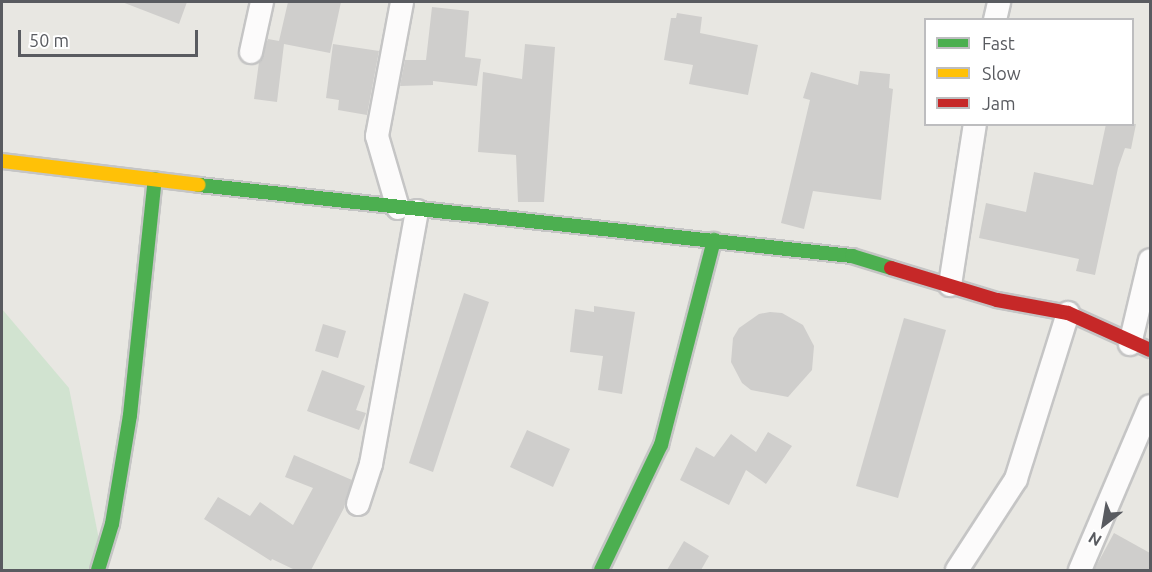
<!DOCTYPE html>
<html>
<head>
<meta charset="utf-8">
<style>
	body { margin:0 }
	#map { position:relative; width:1152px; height:572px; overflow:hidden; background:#e8e7e2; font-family:Ubuntu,sans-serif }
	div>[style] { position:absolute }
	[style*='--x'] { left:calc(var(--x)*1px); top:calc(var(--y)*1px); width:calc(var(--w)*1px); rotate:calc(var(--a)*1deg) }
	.green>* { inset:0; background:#d1e3d0 }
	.building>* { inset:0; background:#cfcecc }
	.roads { filter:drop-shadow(2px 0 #c5c5c5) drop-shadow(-2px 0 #c5c5c5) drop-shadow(0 2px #c5c5c5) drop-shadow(0 -2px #c5c5c5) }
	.street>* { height:22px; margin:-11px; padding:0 11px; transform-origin:11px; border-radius:11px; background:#fcfbfb }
	.fast>* { height:14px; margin:-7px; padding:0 7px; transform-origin:7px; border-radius:7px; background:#4caf50 }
	.slow>* { height:14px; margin:-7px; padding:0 7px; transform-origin:7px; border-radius:7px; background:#ffc107 }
	.jam>* { height:14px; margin:-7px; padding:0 7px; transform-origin:7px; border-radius:7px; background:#c62828 }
	span { translate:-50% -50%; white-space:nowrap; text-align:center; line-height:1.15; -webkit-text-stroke:5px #fff; paint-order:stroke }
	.frame { position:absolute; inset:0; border:3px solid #595b60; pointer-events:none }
	.legend { position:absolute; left:924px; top:18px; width:210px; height:108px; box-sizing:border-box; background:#fff; border:2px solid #bdbdbf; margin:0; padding:8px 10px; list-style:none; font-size:18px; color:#595b60 }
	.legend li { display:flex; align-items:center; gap:12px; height:30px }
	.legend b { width:30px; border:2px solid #bdbdbf }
	.north { position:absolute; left:1074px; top:494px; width:60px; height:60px; -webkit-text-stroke:4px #fff; paint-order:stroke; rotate:211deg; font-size:16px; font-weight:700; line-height:24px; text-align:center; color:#595b60 }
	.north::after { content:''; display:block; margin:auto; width:21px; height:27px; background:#595b60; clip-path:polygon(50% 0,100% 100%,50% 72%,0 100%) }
	.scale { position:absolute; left:18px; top:30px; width:180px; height:27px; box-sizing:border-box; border:3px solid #595b60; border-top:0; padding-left:8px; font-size:18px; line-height:21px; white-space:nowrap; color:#595b60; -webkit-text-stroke:4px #fff; paint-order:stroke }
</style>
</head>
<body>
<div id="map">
	<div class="green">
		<div style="clip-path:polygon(2px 309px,69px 388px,105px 570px,2px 570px)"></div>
	</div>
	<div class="building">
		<div style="clip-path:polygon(122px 2px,187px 2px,179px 24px)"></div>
		<div style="clip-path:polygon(288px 2px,341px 2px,330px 53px,284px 44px,277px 102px,254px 99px,259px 62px,268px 39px,279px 41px)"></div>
		<div style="clip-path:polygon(432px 7px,469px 11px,465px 57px,481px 59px,477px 86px,433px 81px,433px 85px,400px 86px,405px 60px,426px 60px)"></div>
		<div style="clip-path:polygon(677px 13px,702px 17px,700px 33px,758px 45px,748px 95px,689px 84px,693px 65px,664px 60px,671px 18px,676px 18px)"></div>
		<div style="clip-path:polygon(333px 44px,379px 51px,367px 115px,338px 110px,339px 100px,326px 98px)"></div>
		<div style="clip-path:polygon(525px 44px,555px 47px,544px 202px,518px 202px,516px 155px,478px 152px,483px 72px,522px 79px)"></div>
		<div style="clip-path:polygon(860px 71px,890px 74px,889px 88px,893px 89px,881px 200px,813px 191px,804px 229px,781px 223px,810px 100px,803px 98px,811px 72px,858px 85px)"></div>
		<div style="clip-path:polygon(1106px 124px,1136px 124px,1131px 149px,1125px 148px,1118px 168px,1095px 275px,1076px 271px,1079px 259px,979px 238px,986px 203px,1026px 212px,1034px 172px,1093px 185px)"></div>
		<div style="clip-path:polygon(464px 293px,489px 302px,433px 472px,409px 463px)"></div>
		<div style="clip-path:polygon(594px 306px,635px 312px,622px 394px,598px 390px,603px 356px,570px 352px,575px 309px,594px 312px)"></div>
		<div style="clip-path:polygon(770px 312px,782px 313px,803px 325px,814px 346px,812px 370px,788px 397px,751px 390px,742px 383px,731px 362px,733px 338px,739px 328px,759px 314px)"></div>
		<div style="clip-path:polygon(904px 318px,946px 330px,898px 498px,856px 486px)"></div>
		<div style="clip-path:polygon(323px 324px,346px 331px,338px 358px,315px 351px)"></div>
		<div style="clip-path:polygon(322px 370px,365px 386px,356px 410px,366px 413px,359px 430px,307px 411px)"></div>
		<div style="clip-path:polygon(527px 430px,570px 449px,553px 487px,510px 467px)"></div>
		<div style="clip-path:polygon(768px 432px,792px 446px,766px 484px,746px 470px,729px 505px,680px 480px,696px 447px,714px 457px,731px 434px,756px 452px)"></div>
		<div style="clip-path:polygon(294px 455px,352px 480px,344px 508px,311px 570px,295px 570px,272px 559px,271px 561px,204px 519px,218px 497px,250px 516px,260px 502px,293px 525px,313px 488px,285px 477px)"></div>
		<div style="clip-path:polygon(1114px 533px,1150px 553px,1150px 570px,1094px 570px)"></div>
		<div style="clip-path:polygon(684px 541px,709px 556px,701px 570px,667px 570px)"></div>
	</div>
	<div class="roads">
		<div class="street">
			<div style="--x:995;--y:20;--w:18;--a:-77"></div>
			<div style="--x:251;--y:52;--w:51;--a:-77.6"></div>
			<div style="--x:398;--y:208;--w:75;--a:-106.3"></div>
			<div style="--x:377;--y:136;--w:136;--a:-79.4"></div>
			<div style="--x:950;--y:285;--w:163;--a:-81.2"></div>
			<div style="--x:1130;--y:344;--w:86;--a:-76.6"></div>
			<div style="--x:358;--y:504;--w:42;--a:-72"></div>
			<div style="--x:371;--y:464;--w:257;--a:-79.7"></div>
			<div style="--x:957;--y:570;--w:108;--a:-57"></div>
			<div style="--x:1016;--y:479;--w:174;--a:-72.6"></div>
			<div style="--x:1080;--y:570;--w:178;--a:-66.9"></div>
		</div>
		<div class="fast">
			<div style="--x:199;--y:185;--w:657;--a:6.21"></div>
			<div style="--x:852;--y:256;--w:41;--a:17.1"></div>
			<div style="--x:98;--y:570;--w:48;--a:-73.1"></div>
			<div style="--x:112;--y:524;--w:110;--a:-80.6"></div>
			<div style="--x:130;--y:415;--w:237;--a:-84"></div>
			<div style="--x:601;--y:570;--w:139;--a:-64.4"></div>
			<div style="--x:661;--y:445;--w:212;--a:-75.5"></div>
		</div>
		<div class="slow">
			<div style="--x:2;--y:161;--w:198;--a:6.9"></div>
		</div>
		<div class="jam">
			<div style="--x:891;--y:268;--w:111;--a:16.8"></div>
			<div style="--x:997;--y:300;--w:72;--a:10.4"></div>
			<div style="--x:1068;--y:313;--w:90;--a:24.3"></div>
		</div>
	</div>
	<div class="frame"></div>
	<ul class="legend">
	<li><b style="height:8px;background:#4caf50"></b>Fast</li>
	<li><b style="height:8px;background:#ffc107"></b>Slow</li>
	<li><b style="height:8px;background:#c62828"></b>Jam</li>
	</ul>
	<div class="north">N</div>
	<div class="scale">50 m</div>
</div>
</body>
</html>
